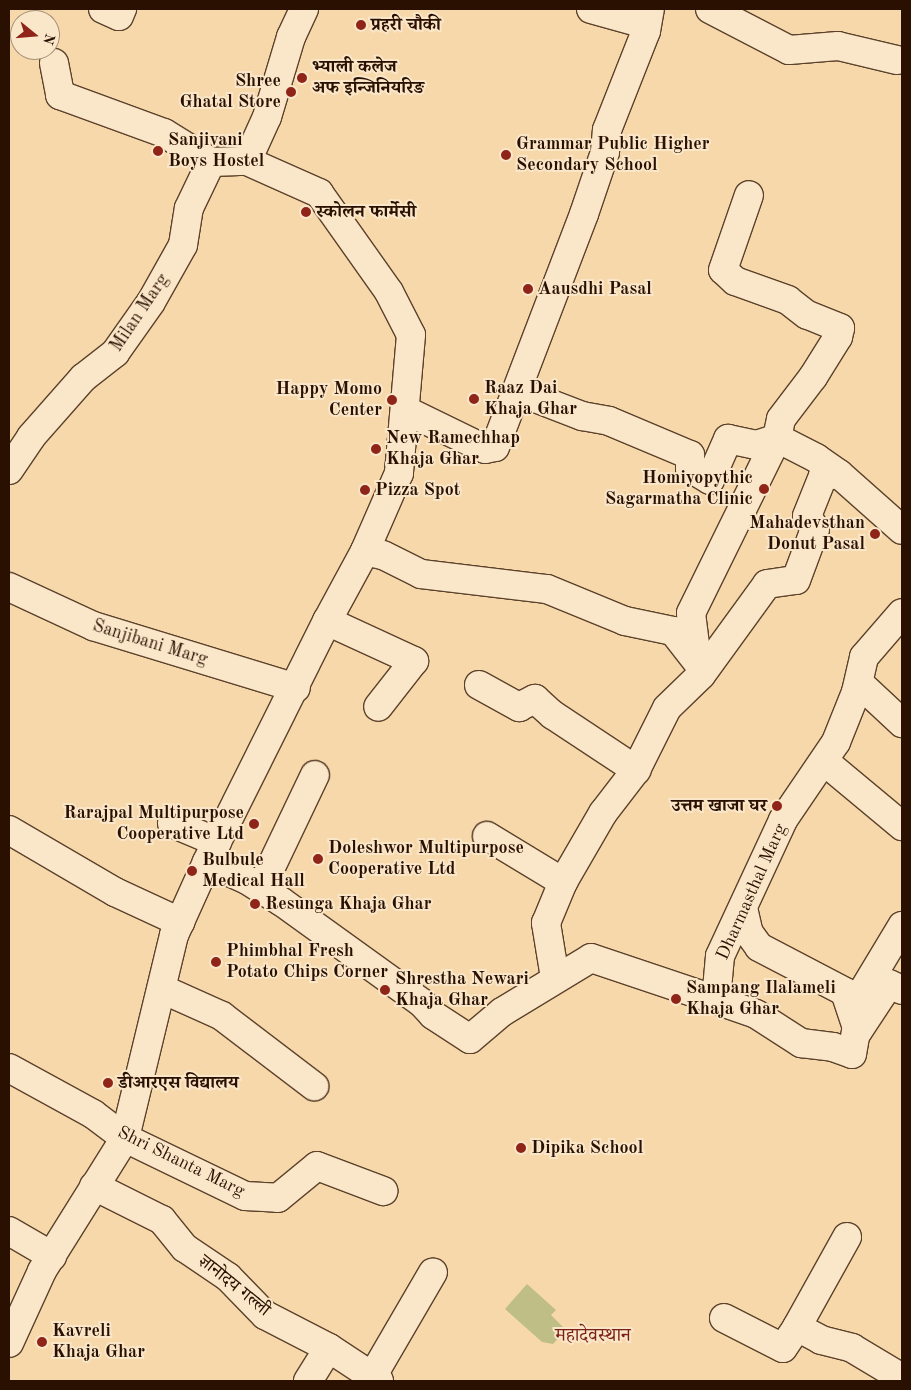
<!DOCTYPE html>
<html>
<head>
<meta charset="utf-8">
<style>
	body { margin:0 }
	#map { position:relative; width:911px; height:1390px; overflow:hidden; background:#f7d8ab; font-family:"Old Standard TT","Noto Serif Devanagari",serif }
	div>[style] { position:absolute }
	[style*='--x'] { left:calc(var(--x)*1px); top:calc(var(--y)*1px); width:calc(var(--w)*1px); rotate:calc(var(--a)*1deg) }
	.green>* { inset:0; background:#bfbe87 }
	.roads { filter:drop-shadow(1px 0 #5c422b) drop-shadow(-1px 0 #5c422b) drop-shadow(0 1px #5c422b) drop-shadow(0 -1px #5c422b) }
	.minor>* { height:28px; margin:-14px; padding:0 14px; transform-origin:14px; border-radius:14px; background:#fae6c8 }
	.dots>* { width:14px; height:14px; translate:-50% -50%; box-sizing:border-box; border:2px solid #fae6c8; border-radius:50% }
	span { translate:-50% -50%; white-space:nowrap; text-align:center; line-height:1.15; -webkit-text-stroke:4px #fae6c8; paint-order:stroke }
	.poi-label { font-size:18px; color:#291000; font-weight:700 }
	.left { translate:0 -50%; text-align:left }
	.right { translate:-100% -50%; text-align:right }
	.street-label { font-size:18px; color:#291000 }
	.neighbourhood-label { font-size:19px; color:#7a1f14 }
	.frame { position:absolute; inset:0; border:10px solid #291000; pointer-events:none }
	.north { position:absolute; left:10px; top:10px; width:50px; height:50px; box-sizing:border-box; background:#fae6c8; border:1px solid #a69078; border-radius:50%; rotate:107deg; font-size:14px; font-weight:700; line-height:20px; text-align:center; color:#291000 }
	.north::after { content:''; display:block; margin:auto; width:18px; height:22px; background:#8f2418; clip-path:polygon(50% 0,100% 100%,50% 72%,0 100%) }
</style>
</head>
<body>
<div id="map">
	<div class="green">
		<div style="clip-path:polygon(527px 1284px,556px 1310px,551px 1315px,566px 1330px,553px 1344px,542px 1342px,505px 1309px)"></div>
	</div>
	<div class="roads">
		<div class="minor">
			<div style="--x:103;--y:9;--w:17;--a:24"></div>
			<div style="--x:119;--y:16;--w:8;--a:-67"></div>
			<div style="--x:591;--y:9;--w:56;--a:15.5"></div>
			<div style="--x:710;--y:9;--w:89;--a:27.4"></div>
			<div style="--x:789;--y:50;--w:49;--a:-4.7"></div>
			<div style="--x:838;--y:46;--w:61;--a:13.3"></div>
			<div style="--x:54;--y:63;--w:33;--a:79"></div>
			<div style="--x:60;--y:95;--w:111;--a:20.1"></div>
			<div style="--x:164;--y:133;--w:55;--a:31.7"></div>
			<div style="--x:247;--y:161;--w:48;--a:-65.6"></div>
			<div style="--x:267;--y:117;--w:84;--a:-73.3"></div>
			<div style="--x:291;--y:37;--w:31;--a:-65"></div>
			<div style="--x:517;--y:391;--w:70;--a:21"></div>
			<div style="--x:582;--y:416;--w:27;--a:10"></div>
			<div style="--x:609;--y:421;--w:88;--a:22.8"></div>
			<div style="--x:690;--y:455;--w:13;--a:90"></div>
			<div style="--x:690;--y:468;--w:23;--a:31"></div>
			<div style="--x:710;--y:480;--w:45;--a:-66.3"></div>
			<div style="--x:728;--y:439;--w:29;--a:12"></div>
			<div style="--x:756;--y:445;--w:22;--a:-18"></div>
			<div style="--x:777;--y:438;--w:19;--a:-78"></div>
			<div style="--x:781;--y:419;--w:53;--a:-52.7"></div>
			<div style="--x:813;--y:377;--w:47;--a:-58"></div>
			<div style="--x:838;--y:337;--w:9;--a:-77"></div>
			<div style="--x:840;--y:328;--w:35;--a:-158"></div>
			<div style="--x:807;--y:315;--w:24;--a:-142"></div>
			<div style="--x:788;--y:300;--w:56;--a:-160.3"></div>
			<div style="--x:735;--y:281;--w:16;--a:-137"></div>
			<div style="--x:723;--y:270;--w:79;--a:-70.9"></div>
			<div style="--x:405;--y:410;--w:89;--a:26"></div>
			<div style="--x:485;--y:449;--w:10;--a:-11"></div>
			<div style="--x:495;--y:447;--w:249;--a:-69.1"></div>
			<div style="--x:584;--y:214;--w:65;--a:-71.3"></div>
			<div style="--x:605;--y:152;--w:22;--a:-85"></div>
			<div style="--x:607;--y:130;--w:106;--a:-68.5"></div>
			<div style="--x:646;--y:31;--w:22;--a:-80"></div>
			<div style="--x:9;--y:470;--w:40;--a:-56"></div>
			<div style="--x:31;--y:437;--w:79;--a:-48.6"></div>
			<div style="--x:83;--y:378;--w:41;--a:-38"></div>
			<div style="--x:115;--y:353;--w:62;--a:-54.8"></div>
			<div style="--x:151;--y:302;--w:65;--a:-60.7"></div>
			<div style="--x:183;--y:245;--w:37;--a:-81"></div>
			<div style="--x:189;--y:208;--w:51;--a:-64.4"></div>
			<div style="--x:211;--y:162;--w:36;--a:-2"></div>
			<div style="--x:247;--y:161;--w:79;--a:24"></div>
			<div style="--x:319;--y:193;--w:121;--a:54.7"></div>
			<div style="--x:389;--y:292;--w:48;--a:62.9"></div>
			<div style="--x:411;--y:335;--w:139;--a:95"></div>
			<div style="--x:399;--y:473;--w:85;--a:113.6"></div>
			<div style="--x:365;--y:551;--w:80;--a:118.5"></div>
			<div style="--x:327;--y:621;--w:269;--a:116.5"></div>
			<div style="--x:207;--y:862;--w:80;--a:114.3"></div>
			<div style="--x:174;--y:935;--w:209;--a:103.6"></div>
			<div style="--x:125;--y:1138;--w:157;--a:122"></div>
			<div style="--x:42;--y:1271;--w:79;--a:114.6"></div>
			<div style="--x:365;--y:551;--w:18;--a:13"></div>
			<div style="--x:383;--y:555;--w:42;--a:26.6"></div>
			<div style="--x:421;--y:574;--w:127;--a:6.8"></div>
			<div style="--x:547;--y:589;--w:84;--a:22.3"></div>
			<div style="--x:625;--y:621;--w:49;--a:11.8"></div>
			<div style="--x:673;--y:631;--w:39;--a:52"></div>
			<div style="--x:9;--y:587;--w:93;--a:24.9"></div>
			<div style="--x:93;--y:626;--w:212;--a:17"></div>
			<div style="--x:327;--y:621;--w:96;--a:24.7"></div>
			<div style="--x:414;--y:661;--w:58;--a:128"></div>
			<div style="--x:697;--y:660;--w:47;--a:-97.3"></div>
			<div style="--x:691;--y:613;--w:195;--a:-63.8"></div>
			<div style="--x:777;--y:438;--w:44;--a:27.1"></div>
			<div style="--x:816;--y:458;--w:28;--a:35"></div>
			<div style="--x:839;--y:474;--w:84;--a:41.6"></div>
			<div style="--x:859;--y:683;--w:59;--a:42.9"></div>
			<div style="--x:479;--y:685;--w:46;--a:28.8"></div>
			<div style="--x:519;--y:707;--w:18;--a:-27"></div>
			<div style="--x:535;--y:699;--w:24;--a:42"></div>
			<div style="--x:553;--y:715;--w:100;--a:33.5"></div>
			<div style="--x:824;--y:761;--w:102;--a:39.8"></div>
			<div style="--x:172;--y:823;--w:49;--a:22.9"></div>
			<div style="--x:9;--y:830;--w:123;--a:30.3"></div>
			<div style="--x:115;--y:892;--w:72;--a:24.8"></div>
			<div style="--x:487;--y:836;--w:89;--a:31.2"></div>
			<div style="--x:207;--y:862;--w:44;--a:24.2"></div>
			<div style="--x:247;--y:880;--w:41;--a:32.2"></div>
			<div style="--x:282;--y:902;--w:173;--a:35.8"></div>
			<div style="--x:422;--y:1003;--w:16;--a:47"></div>
			<div style="--x:433;--y:1015;--w:44;--a:33"></div>
			<div style="--x:470;--y:1039;--w:42;--a:-40.2"></div>
			<div style="--x:502;--y:1012;--w:104;--a:-31.2"></div>
			<div style="--x:591;--y:958;--w:132;--a:18.6"></div>
			<div style="--x:716;--y:1000;--w:44;--a:-84.8"></div>
			<div style="--x:720;--y:956;--w:150;--a:-65.1"></div>
			<div style="--x:783;--y:820;--w:94;--a:-55.8"></div>
			<div style="--x:836;--y:742;--w:54;--a:-68.2"></div>
			<div style="--x:856;--y:692;--w:36;--a:-77"></div>
			<div style="--x:864;--y:657;--w:58;--a:-49.2"></div>
			<div style="--x:261;--y:888;--w:125;--a:-64.5"></div>
			<div style="--x:743;--y:908;--w:26;--a:77"></div>
			<div style="--x:749;--y:933;--w:17;--a:54"></div>
			<div style="--x:759;--y:947;--w:97;--a:27.6"></div>
			<div style="--x:845;--y:992;--w:41;--a:71.6"></div>
			<div style="--x:858;--y:1031;--w:56;--a:-56.6"></div>
			<div style="--x:889;--y:984;--w:14;--a:25"></div>
			<div style="--x:555;--y:978;--w:56;--a:-99.3"></div>
			<div style="--x:546;--y:923;--w:44;--a:-67.5"></div>
			<div style="--x:563;--y:882;--w:80;--a:-59.9"></div>
			<div style="--x:603;--y:813;--w:54;--a:-52.5"></div>
			<div style="--x:636;--y:770;--w:69;--a:-63.4"></div>
			<div style="--x:667;--y:708;--w:47;--a:-44.1"></div>
			<div style="--x:701;--y:675;--w:112;--a:-54"></div>
			<div style="--x:767;--y:584;--w:29;--a:-8"></div>
			<div style="--x:796;--y:580;--w:54;--a:-69.6"></div>
			<div style="--x:815;--y:529;--w:15;--a:-122"></div>
			<div style="--x:807;--y:516;--w:43;--a:-68.2"></div>
			<div style="--x:823;--y:476;--w:16;--a:-7"></div>
			<div style="--x:162;--y:989;--w:66;--a:24.2"></div>
			<div style="--x:222;--y:1016;--w:116;--a:37.3"></div>
			<div style="--x:716;--y:1000;--w:42;--a:19.3"></div>
			<div style="--x:756;--y:1014;--w:54;--a:32.8"></div>
			<div style="--x:801;--y:1043;--w:32;--a:7"></div>
			<div style="--x:833;--y:1047;--w:20;--a:20"></div>
			<div style="--x:852;--y:1054;--w:64;--a:-80.1"></div>
			<div style="--x:863;--y:991;--w:76;--a:-59"></div>
			<div style="--x:9;--y:1068;--w:96;--a:28.7"></div>
			<div style="--x:93;--y:1114;--w:40;--a:37"></div>
			<div style="--x:125;--y:1138;--w:133;--a:25.8"></div>
			<div style="--x:245;--y:1196;--w:33;--a:3"></div>
			<div style="--x:278;--y:1198;--w:50;--a:-39.4"></div>
			<div style="--x:317;--y:1166;--w:71;--a:20.7"></div>
			<div style="--x:94;--y:1186;--w:76;--a:26.6"></div>
			<div style="--x:162;--y:1220;--w:36;--a:51"></div>
			<div style="--x:185;--y:1248;--w:52;--a:34"></div>
			<div style="--x:228;--y:1277;--w:53;--a:45.8"></div>
			<div style="--x:265;--y:1315;--w:72;--a:27.3"></div>
			<div style="--x:329;--y:1348;--w:60;--a:33.4"></div>
			<div style="--x:9;--y:1231;--w:50;--a:30.2"></div>
			<div style="--x:847;--y:1237;--w:103;--a:119.1"></div>
			<div style="--x:797;--y:1327;--w:27;--a:28"></div>
			<div style="--x:821;--y:1340;--w:32;--a:14"></div>
			<div style="--x:852;--y:1348;--w:58;--a:31"></div>
			<div style="--x:724;--y:1318;--w:66;--a:27"></div>
			<div style="--x:783;--y:1348;--w:25;--a:-56"></div>
			<div style="--x:372;--y:1377;--w:121;--a:-59.8"></div>
			<div style="--x:308;--y:1381;--w:39;--a:-58"></div>
		</div>
	</div>
	<div class="dots">
		<div style="left:361px;top:25px;background:#8f2418"></div>
		<div style="left:302px;top:78px;background:#8f2418"></div>
		<div style="left:291px;top:92px;background:#8f2418"></div>
		<div style="left:158px;top:151px;background:#8f2418"></div>
		<div style="left:506px;top:155px;background:#8f2418"></div>
		<div style="left:306px;top:212px;background:#8f2418"></div>
		<div style="left:528px;top:289px;background:#8f2418"></div>
		<div style="left:474px;top:399px;background:#8f2418"></div>
		<div style="left:392px;top:400px;background:#8f2418"></div>
		<div style="left:376px;top:449px;background:#8f2418"></div>
		<div style="left:764px;top:489px;background:#8f2418"></div>
		<div style="left:365px;top:490px;background:#8f2418"></div>
		<div style="left:875px;top:534px;background:#8f2418"></div>
		<div style="left:777px;top:806px;background:#8f2418"></div>
		<div style="left:254px;top:824px;background:#8f2418"></div>
		<div style="left:318px;top:859px;background:#8f2418"></div>
		<div style="left:192px;top:871px;background:#8f2418"></div>
		<div style="left:255px;top:904px;background:#8f2418"></div>
		<div style="left:216px;top:962px;background:#8f2418"></div>
		<div style="left:385px;top:990px;background:#8f2418"></div>
		<div style="left:676px;top:999px;background:#8f2418"></div>
		<div style="left:108px;top:1083px;background:#8f2418"></div>
		<div style="left:521px;top:1148px;background:#8f2418"></div>
		<div style="left:42px;top:1342px;background:#8f2418"></div>
	</div>
	<div class="poi-label">
		<span class="left" style="left:371px;top:25px">प्रहरी चौकी</span>
		<span class="left" style="left:312px;top:78px">भ्याली कलेज<br>अफ इन्जिनियरिङ</span>
		<span class="right" style="left:281px;top:92px">Shree<br>Ghatal Store</span>
		<span class="left" style="left:168px;top:151px">Sanjivani<br>Boys Hostel</span>
		<span class="left" style="left:516px;top:155px">Grammar Public Higher<br>Secondary School</span>
		<span class="left" style="left:316px;top:212px">स्कोलन फार्मेसी</span>
		<span class="left" style="left:538px;top:289px">Aausdhi Pasal</span>
		<span class="left" style="left:484px;top:399px">Raaz Dai<br>Khaja Ghar</span>
		<span class="right" style="left:382px;top:400px">Happy Momo<br>Center</span>
		<span class="left" style="left:386px;top:449px">New Ramechhap<br>Khaja Ghar</span>
		<span class="right" style="left:753px;top:489px">Homiyopythic<br>Sagarmatha Clinic</span>
		<span class="left" style="left:375px;top:490px">Pizza Spot</span>
		<span class="right" style="left:865px;top:534px">Mahadevsthan<br>Donut Pasal</span>
		<span class="right" style="left:767px;top:806px">उत्तम खाजा घर</span>
		<span class="right" style="left:244px;top:824px">Rarajpal Multipurpose<br>Cooperative Ltd</span>
		<span class="left" style="left:328px;top:859px">Doleshwor Multipurpose<br>Cooperative Ltd</span>
		<span class="left" style="left:202px;top:871px">Bulbule<br>Medical Hall</span>
		<span class="left" style="left:265px;top:904px">Resunga Khaja Ghar</span>
		<span class="left" style="left:226px;top:962px">Phimbhal Fresh<br>Potato Chips Corner</span>
		<span class="left" style="left:395px;top:990px">Shrestha Newari<br>Khaja Ghar</span>
		<span class="left" style="left:686px;top:999px">Sampang Ilalameli<br>Khaja Ghar</span>
		<span class="left" style="left:118px;top:1083px">डीआरएस विद्यालय</span>
		<span class="left" style="left:531px;top:1148px">Dipika School</span>
		<span class="left" style="left:52px;top:1342px">Kavreli<br>Khaja Ghar</span>
	</div>
	<div class="street-label">
		<span style="left:140px;top:313px;rotate:-56deg">Milan Marg</span>
		<span style="left:150px;top:643px;rotate:17deg">Sanjibani Marg</span>
		<span style="left:752px;top:892px;rotate:-66deg">Dharmasthal Marg</span>
		<span style="left:181px;top:1162px;rotate:26deg">Shri Shanta Marg</span>
		<span style="left:234px;top:1286px;rotate:39deg">ज्ञानोदय गल्ली</span>
	</div>
	<div class="neighbourhood-label">
		<span style="left:593px;top:1337px">महादेवस्थान</span>
	</div>
	<div class="frame"></div>
	<div class="north">N</div>
</div>
</body>
</html>
